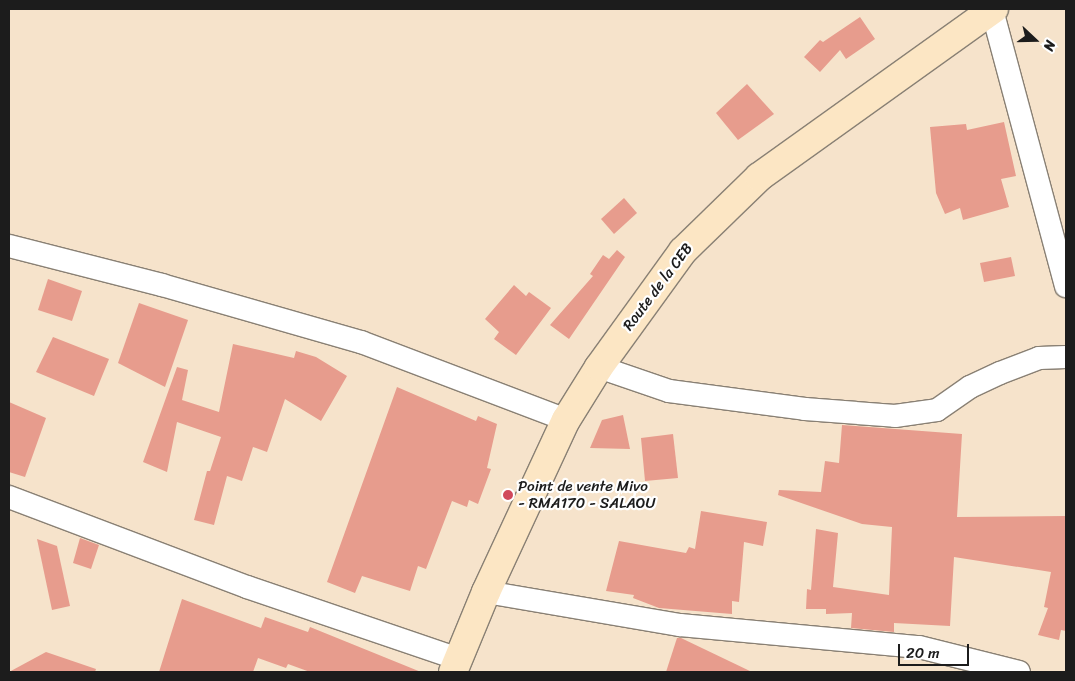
<!DOCTYPE html>
<html>
<head>
<meta charset="utf-8">
<style>
	body { margin:0 }
	#map { position:relative; width:1075px; height:681px; overflow:hidden; background:#f6e3cb; font-family:Sriracha,sans-serif }
	div>[style] { position:absolute }
	[style*='--x'] { left:calc(var(--x)*1px); top:calc(var(--y)*1px); width:calc(var(--w)*1px); rotate:calc(var(--a)*1deg) }
	.building>* { inset:0; background:#e79c8d }
	.roads { filter:drop-shadow(1px 0 #898074) drop-shadow(-1px 0 #898074) drop-shadow(0 1px #898074) drop-shadow(0 -1px #898074) }
	.minor>* { height:22px; margin:-11px; padding:0 11px; transform-origin:11px; border-radius:11px; background:#fff }
	.secondary>* { height:28px; margin:-14px; padding:0 14px; transform-origin:14px; border-radius:14px; background:#fce6c4 }
	.dots>* { width:14px; height:14px; translate:-50% -50%; box-sizing:border-box; border:2px solid #fff; border-radius:50% }
	span { translate:-50% -50%; white-space:nowrap; text-align:center; line-height:1.15; -webkit-text-stroke:4.5px #fff; paint-order:stroke }
	.street-label { font-size:15px; color:#1c1c1c }
	.poi-label { font-size:15px; color:#1c1c1c }
	.left { translate:0 -50%; text-align:left }
	.frame { position:absolute; inset:0; border:10px solid #1c1c1c; pointer-events:none }
	.north { position:absolute; left:1010px; top:15px; width:50px; height:50px; -webkit-text-stroke:4px #fff; paint-order:stroke; rotate:111deg; font-size:14px; font-weight:700; line-height:20px; text-align:center; color:#1c1c1c }
	.north::after { content:''; display:block; margin:auto; width:18px; height:22px; background:#1c1c1c; clip-path:polygon(50% 0,100% 100%,50% 72%,0 100%) }
	.scale { position:absolute; left:898px; top:644px; width:71px; height:22px; box-sizing:border-box; border:2px solid #1c1c1c; border-top:0; padding-left:6px; font-size:15px; line-height:18px; white-space:nowrap; color:#1c1c1c; -webkit-text-stroke:4px #fff; paint-order:stroke }
</style>
</head>
<body>
<div id="map">
	<div class="building">
		<div style="clip-path:polygon(860px 17px,875px 39px,846px 59px,840px 50px,820px 72px,804px 57px,820px 40px,823px 42px)"></div>
		<div style="clip-path:polygon(747px 84px,774px 114px,738px 140px,716px 113px)"></div>
		<div style="clip-path:polygon(1004px 122px,1016px 176px,1001px 179px,1009px 207px,963px 220px,960px 208px,945px 214px,936px 193px,930px 127px,966px 124px,967px 130px)"></div>
		<div style="clip-path:polygon(624px 198px,637px 213px,614px 234px,601px 219px)"></div>
		<div style="clip-path:polygon(617px 250px,625px 257px,569px 339px,550px 325px,593px 276px,590px 274px,603px 255px,609px 259px)"></div>
		<div style="clip-path:polygon(1011px 257px,1015px 276px,984px 282px,980px 263px)"></div>
		<div style="clip-path:polygon(48px 279px,82px 291px,72px 321px,38px 310px)"></div>
		<div style="clip-path:polygon(514px 285px,526px 296px,529px 292px,551px 308px,516px 355px,494px 339px,499px 332px,485px 319px)"></div>
		<div style="clip-path:polygon(139px 303px,188px 320px,165px 387px,118px 363px)"></div>
		<div style="clip-path:polygon(53px 337px,109px 359px,94px 396px,36px 372px)"></div>
		<div style="clip-path:polygon(233px 344px,294px 358px,296px 351px,316px 357px,347px 376px,321px 421px,285px 399px,267px 452px,253px 447px,242px 481px,227px 476px,214px 525px,194px 520px,207px 471px,210px 471px,221px 437px,177px 422px,167px 472px,143px 462px,177px 367px,188px 370px,182px 400px,219px 412px)"></div>
		<div style="clip-path:polygon(397px 387px,476px 421px,478px 416px,497px 424px,487px 468px,491px 469px,478px 504px,469px 500px,467px 507px,452px 501px,426px 569px,418px 566px,410px 591px,362px 576px,355px 593px,327px 582px)"></div>
		<div style="clip-path:polygon(9px 402px,46px 418px,25px 477px,9px 472px)"></div>
		<div style="clip-path:polygon(623px 415px,630px 449px,590px 448px,602px 420px)"></div>
		<div style="clip-path:polygon(842px 425px,962px 434px,957px 517px,1066px 516px,1066px 631px,1061px 630px,1059px 640px,1038px 635px,1048px 608px,1044px 607px,1051px 572px,954px 557px,950px 626px,894px 623px,894px 632px,851px 628px,852px 613px,826px 614px,826px 609px,806px 609px,807px 589px,811px 590px,816px 529px,838px 533px,833px 587px,889px 595px,892px 527px,862px 524px,778px 495px,779px 490px,821px 492px,825px 461px,839px 463px)"></div>
		<div style="clip-path:polygon(673px 434px,678px 478px,645px 481px,641px 438px)"></div>
		<div style="clip-path:polygon(701px 511px,767px 522px,763px 546px,744px 542px,739px 602px,732px 601px,732px 614px,659px 608px,633px 598px,634px 595px,606px 591px,619px 541px,686px 553px,689px 547px,695px 549px)"></div>
		<div style="clip-path:polygon(80px 538px,99px 545px,91px 569px,73px 563px)"></div>
		<div style="clip-path:polygon(37px 539px,57px 546px,70px 606px,52px 610px)"></div>
		<div style="clip-path:polygon(182px 599px,261px 628px,265px 617px,308px 632px,310px 627px,421px 672px,310px 672px,288px 664px,286px 668px,258px 658px,253px 672px,159px 672px)"></div>
		<div style="clip-path:polygon(677px 638px,681px 638px,752px 672px,666px 672px)"></div>
		<div style="clip-path:polygon(46px 652px,96px 669px,95px 672px,9px 672px)"></div>
	</div>
	<div class="roads">
		<div class="minor">
			<div style="--x:992;--y:10;--w:286;--a:75"></div>
			<div style="--x:9;--y:246;--w:158;--a:14.3"></div>
			<div style="--x:162;--y:285;--w:207;--a:16"></div>
			<div style="--x:361;--y:342;--w:219;--a:20.8"></div>
			<div style="--x:599;--y:367;--w:74;--a:18.9"></div>
			<div style="--x:669;--y:391;--w:137;--a:7.5"></div>
			<div style="--x:805;--y:409;--w:90;--a:4.4"></div>
			<div style="--x:895;--y:416;--w:42;--a:-8.1"></div>
			<div style="--x:937;--y:410;--w:40;--a:-34.9"></div>
			<div style="--x:970;--y:387;--w:33;--a:-25"></div>
			<div style="--x:1000;--y:373;--w:42;--a:-21"></div>
			<div style="--x:1039;--y:358;--w:27;--a:-2"></div>
			<div style="--x:9;--y:497;--w:254;--a:20.7"></div>
			<div style="--x:247;--y:587;--w:223;--a:18.8"></div>
			<div style="--x:486;--y:592;--w:197;--a:9.7"></div>
			<div style="--x:680;--y:625;--w:240;--a:5.3"></div>
			<div style="--x:919;--y:647;--w:103;--a:14"></div>
		</div>
		<div class="secondary">
			<div style="--x:453;--y:672;--w:87;--a:-67.6"></div>
			<div style="--x:486;--y:592;--w:190;--a:-65.1"></div>
			<div style="--x:566;--y:420;--w:62;--a:-58.1"></div>
			<div style="--x:599;--y:367;--w:143;--a:-54.1"></div>
			<div style="--x:683;--y:251;--w:106;--a:-44.2"></div>
			<div style="--x:759;--y:177;--w:289;--a:-35.6"></div>
		</div>
	</div>
	<div class="dots">
		<div style="left:508px;top:495px;background:#d1495b"></div>
	</div>
	<div class="street-label">
		<span style="left:658px;top:287px;rotate:-53deg">Route de la CEB</span>
	</div>
	<div class="poi-label">
		<span class="left" style="left:518px;top:495px">Point de vente Mivo<br>- RMA170 - SALAOU</span>
	</div>
	<div class="frame"></div>
	<div class="north">N</div>
	<div class="scale">20 m</div>
</div>
</body>
</html>
